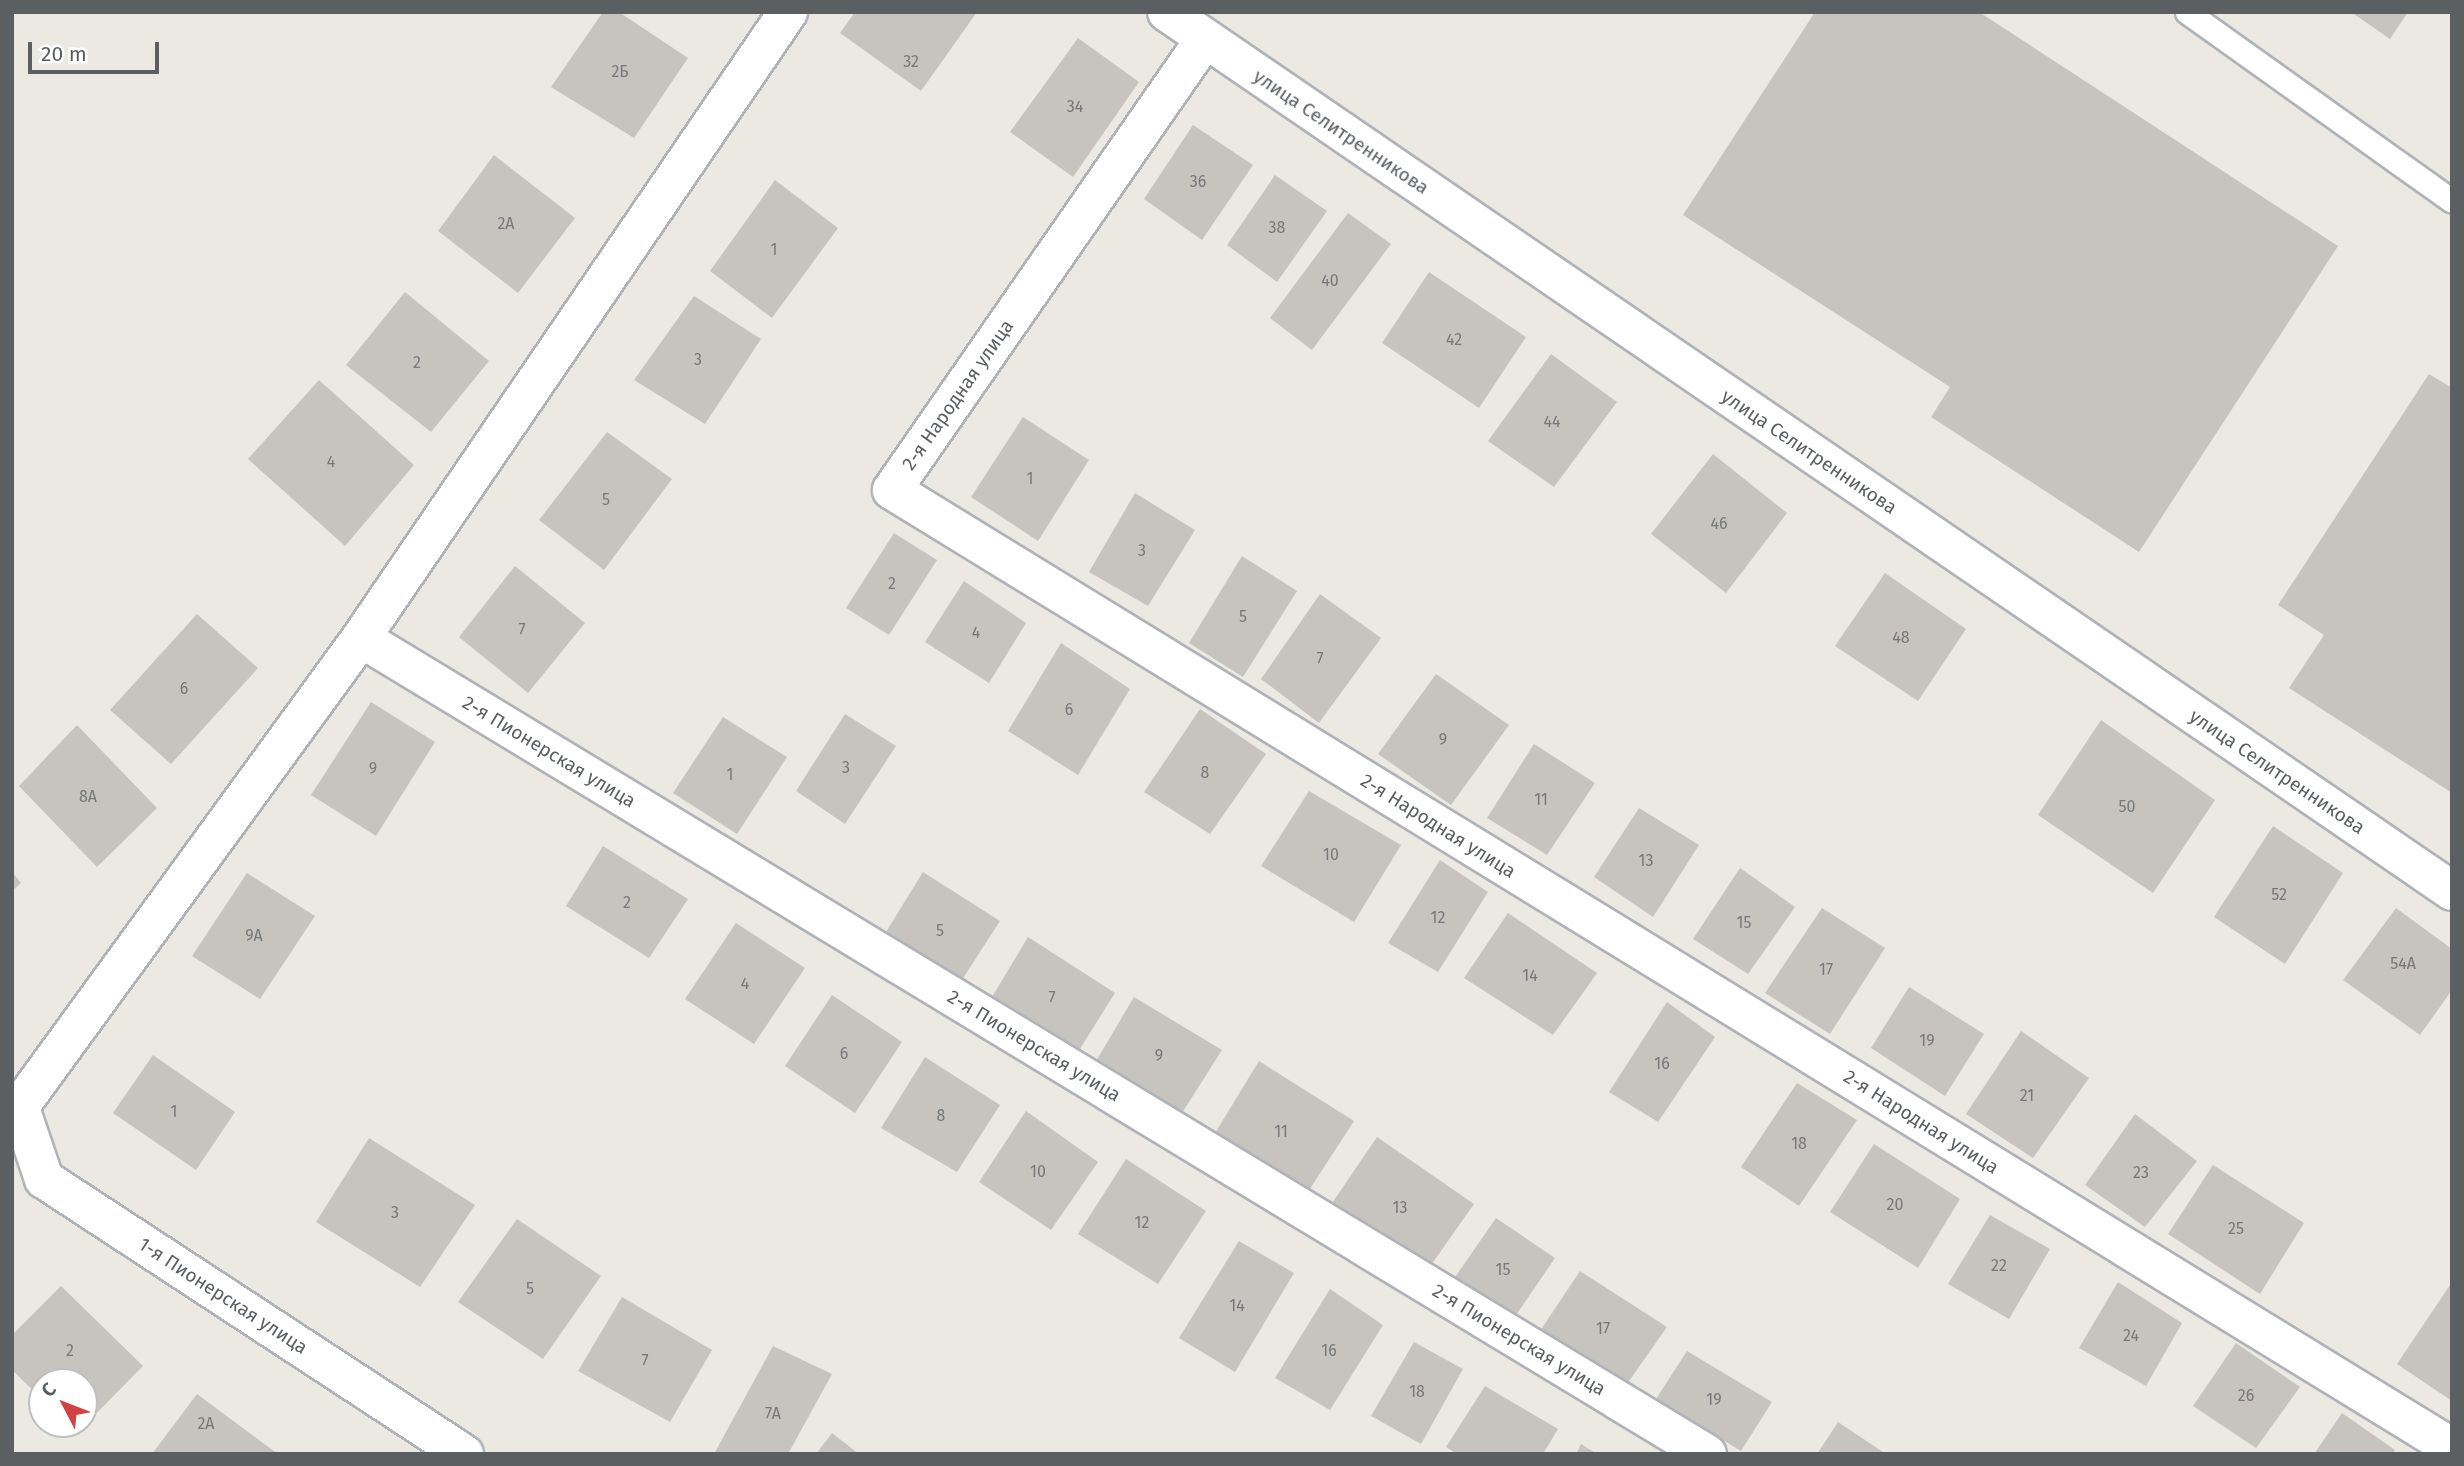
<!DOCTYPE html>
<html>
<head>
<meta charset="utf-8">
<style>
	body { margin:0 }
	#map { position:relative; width:2464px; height:1466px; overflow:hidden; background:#ece9e3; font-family:"Fira Sans",sans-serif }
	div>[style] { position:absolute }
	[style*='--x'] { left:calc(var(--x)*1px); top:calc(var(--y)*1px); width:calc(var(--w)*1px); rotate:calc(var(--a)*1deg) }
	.building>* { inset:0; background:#c7c4c0 }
	.roads { filter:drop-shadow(2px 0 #b0b3b7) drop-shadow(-2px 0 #b0b3b7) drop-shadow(0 2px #b0b3b7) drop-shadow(0 -2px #b0b3b7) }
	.service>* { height:23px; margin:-11.5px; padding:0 11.5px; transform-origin:11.5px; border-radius:11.5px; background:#fff }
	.minor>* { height:38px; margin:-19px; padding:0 19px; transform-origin:19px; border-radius:19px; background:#fff }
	span { translate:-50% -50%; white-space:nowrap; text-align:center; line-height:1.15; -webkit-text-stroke:5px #fff; paint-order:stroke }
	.number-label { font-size:16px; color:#76787a }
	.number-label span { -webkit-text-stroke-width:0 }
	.street-label { font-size:19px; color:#5b5f62 }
	.frame { position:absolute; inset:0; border:14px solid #5b5f62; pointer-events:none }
	.north { position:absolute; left:28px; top:1368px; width:70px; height:70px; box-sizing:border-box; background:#fff; border:2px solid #bdbfc0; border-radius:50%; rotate:312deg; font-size:19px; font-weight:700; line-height:28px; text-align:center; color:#5b5f62 }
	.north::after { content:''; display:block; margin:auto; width:24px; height:32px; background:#d34242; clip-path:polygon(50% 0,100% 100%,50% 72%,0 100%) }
	.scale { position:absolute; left:28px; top:42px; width:131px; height:32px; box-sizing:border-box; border:4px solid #5b5f62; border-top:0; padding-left:9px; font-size:21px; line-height:24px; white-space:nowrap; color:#5b5f62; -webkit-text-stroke:5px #fff; paint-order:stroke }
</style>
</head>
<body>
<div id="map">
	<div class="building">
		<div style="clip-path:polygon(603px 12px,619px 12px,688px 58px,634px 138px,551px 87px)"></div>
		<div style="clip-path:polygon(855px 12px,977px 12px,921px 91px,840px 33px)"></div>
		<div style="clip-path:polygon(1815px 12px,1979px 12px,2338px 246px,2139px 552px,1931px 417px,1950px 387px,1683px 215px)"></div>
		<div style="clip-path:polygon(2351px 12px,2408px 12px,2390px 39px)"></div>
		<div style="clip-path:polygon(1078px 38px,1139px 82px,1073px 177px,1010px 132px)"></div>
		<div style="clip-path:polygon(1193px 125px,1253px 165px,1202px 240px,1144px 199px)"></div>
		<div style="clip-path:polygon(494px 155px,575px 218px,518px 293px,438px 231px)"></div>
		<div style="clip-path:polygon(1275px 175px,1327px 211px,1277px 282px,1227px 245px)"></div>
		<div style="clip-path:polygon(775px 180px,838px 228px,772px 318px,710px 271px)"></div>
		<div style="clip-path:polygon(1348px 213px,1391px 244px,1312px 350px,1270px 318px)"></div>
		<div style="clip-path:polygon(1429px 272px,1526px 337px,1479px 408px,1382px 343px)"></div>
		<div style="clip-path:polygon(405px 292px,489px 361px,431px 432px,346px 365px)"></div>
		<div style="clip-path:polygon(694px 296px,761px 339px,705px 424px,634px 380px)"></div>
		<div style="clip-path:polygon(1551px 354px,1617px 402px,1554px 487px,1488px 441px)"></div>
		<div style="clip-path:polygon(2429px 374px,2452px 388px,2452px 793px,2289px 688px,2324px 635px,2278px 605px)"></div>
		<div style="clip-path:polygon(319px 380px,414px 465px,345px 546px,248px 459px)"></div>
		<div style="clip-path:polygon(1023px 417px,1089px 460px,1038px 541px,971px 497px)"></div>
		<div style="clip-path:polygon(607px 432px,672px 479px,604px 570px,539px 520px)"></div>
		<div style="clip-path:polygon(1713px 454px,1787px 513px,1726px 593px,1651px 534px)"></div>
		<div style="clip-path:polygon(1135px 493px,1195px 530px,1148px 606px,1089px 572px)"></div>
		<div style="clip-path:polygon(894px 533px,937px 560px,889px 635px,846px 608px)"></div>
		<div style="clip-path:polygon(1242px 556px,1297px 591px,1243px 677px,1189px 643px)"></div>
		<div style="clip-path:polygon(515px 566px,585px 623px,528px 693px,459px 637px)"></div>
		<div style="clip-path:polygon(1885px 573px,1966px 629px,1918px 701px,1835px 646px)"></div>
		<div style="clip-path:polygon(964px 581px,1026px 623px,989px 683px,925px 642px)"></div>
		<div style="clip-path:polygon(1320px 594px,1381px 638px,1319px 723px,1261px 679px)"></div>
		<div style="clip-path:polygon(197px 614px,258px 668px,171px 764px,110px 710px)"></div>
		<div style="clip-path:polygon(1061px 643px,1130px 689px,1078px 775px,1008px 731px)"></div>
		<div style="clip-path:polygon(1436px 674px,1509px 725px,1451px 805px,1378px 754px)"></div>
		<div style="clip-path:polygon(371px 702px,435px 742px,376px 836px,311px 795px)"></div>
		<div style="clip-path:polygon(1200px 709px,1266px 754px,1210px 834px,1144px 792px)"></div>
		<div style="clip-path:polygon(845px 714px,896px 746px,845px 824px,796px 791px)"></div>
		<div style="clip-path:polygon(723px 717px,787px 757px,737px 834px,673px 793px)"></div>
		<div style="clip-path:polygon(2101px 720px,2215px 800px,2153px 893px,2038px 815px)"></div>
		<div style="clip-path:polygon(77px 725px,157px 808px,97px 867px,19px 786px)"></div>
		<div style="clip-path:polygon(1534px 744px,1595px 783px,1547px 855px,1487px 818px)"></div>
		<div style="clip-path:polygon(1309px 791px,1401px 845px,1354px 922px,1261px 866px)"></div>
		<div style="clip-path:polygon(1639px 808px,1699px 845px,1653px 917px,1594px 877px)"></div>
		<div style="clip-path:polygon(2273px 826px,2343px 873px,2285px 964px,2214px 917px)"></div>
		<div style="clip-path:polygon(603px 846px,688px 899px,649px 958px,566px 906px)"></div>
		<div style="clip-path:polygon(1440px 860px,1488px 892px,1438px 972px,1388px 943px)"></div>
		<div style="clip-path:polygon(1740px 868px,1795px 907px,1748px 974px,1693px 939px)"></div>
		<div style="clip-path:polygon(12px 872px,21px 883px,12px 891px)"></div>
		<div style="clip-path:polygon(923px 872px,1000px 921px,956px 989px,881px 940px)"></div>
		<div style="clip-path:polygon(247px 873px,315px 916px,260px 999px,192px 956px)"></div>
		<div style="clip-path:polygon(1822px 908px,1885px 948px,1830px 1034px,1765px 993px)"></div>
		<div style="clip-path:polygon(2396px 908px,2452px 949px,2452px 990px,2420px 1035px,2343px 980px)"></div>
		<div style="clip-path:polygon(1508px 913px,1597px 973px,1553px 1035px,1464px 978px)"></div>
		<div style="clip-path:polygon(736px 923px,805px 968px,754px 1044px,685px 999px)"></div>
		<div style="clip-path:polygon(1028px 937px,1115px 993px,1076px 1055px,989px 1002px)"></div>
		<div style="clip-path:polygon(1909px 987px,1984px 1034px,1945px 1096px,1871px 1048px)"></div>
		<div style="clip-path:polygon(832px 995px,902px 1042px,855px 1113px,785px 1066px)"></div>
		<div style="clip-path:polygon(1134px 997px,1222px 1050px,1182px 1113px,1096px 1061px)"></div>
		<div style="clip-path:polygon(1667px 1002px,1715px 1037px,1658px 1122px,1609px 1092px)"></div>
		<div style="clip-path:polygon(2021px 1031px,2089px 1078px,2033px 1158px,1966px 1114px)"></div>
		<div style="clip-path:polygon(153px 1055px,235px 1112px,196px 1170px,113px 1113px)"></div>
		<div style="clip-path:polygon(925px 1057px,1000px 1105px,957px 1172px,881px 1128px)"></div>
		<div style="clip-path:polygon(1259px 1061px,1354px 1121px,1302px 1201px,1209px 1143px)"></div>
		<div style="clip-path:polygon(1797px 1083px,1857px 1120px,1799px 1206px,1741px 1167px)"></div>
		<div style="clip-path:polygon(1026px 1111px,1098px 1162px,1051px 1230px,979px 1182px)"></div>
		<div style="clip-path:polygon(2135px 1114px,2197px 1161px,2145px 1227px,2085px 1185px)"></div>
		<div style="clip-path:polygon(1377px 1137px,1474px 1204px,1422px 1278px,1326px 1212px)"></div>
		<div style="clip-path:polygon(369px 1138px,475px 1205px,420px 1287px,316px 1222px)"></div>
		<div style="clip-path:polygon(1874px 1144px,1960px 1199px,1918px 1268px,1830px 1212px)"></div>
		<div style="clip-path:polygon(1126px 1159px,1206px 1211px,1158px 1284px,1078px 1234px)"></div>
		<div style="clip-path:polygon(2213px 1165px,2304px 1223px,2260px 1294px,2168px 1234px)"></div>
		<div style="clip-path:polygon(1990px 1215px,2050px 1249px,2009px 1319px,1948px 1284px)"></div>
		<div style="clip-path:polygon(1496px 1218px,1555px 1258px,1510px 1324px,1451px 1283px)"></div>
		<div style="clip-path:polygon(517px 1219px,601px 1276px,543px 1359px,458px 1302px)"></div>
		<div style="clip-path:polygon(1239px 1241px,1294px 1273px,1235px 1372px,1179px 1338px)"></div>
		<div style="clip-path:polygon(1580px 1271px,1667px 1327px,1627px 1384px,1540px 1331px)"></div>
		<div style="clip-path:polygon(2118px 1282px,2182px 1323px,2146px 1386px,2079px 1348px)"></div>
		<div style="clip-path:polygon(2452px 1282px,2452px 1401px,2397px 1364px)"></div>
		<div style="clip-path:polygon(61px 1286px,143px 1366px,77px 1433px,68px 1424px,84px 1424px,84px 1382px,42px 1382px,42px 1399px,12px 1370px,12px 1335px)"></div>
		<div style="clip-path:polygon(1330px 1289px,1383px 1325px,1330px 1410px,1275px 1378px)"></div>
		<div style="clip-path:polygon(622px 1297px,712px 1350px,670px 1422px,578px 1371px)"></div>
		<div style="clip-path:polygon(1414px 1342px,1463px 1369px,1421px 1444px,1371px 1416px)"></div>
		<div style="clip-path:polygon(2236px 1343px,2300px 1387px,2256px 1448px,2193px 1406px)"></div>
		<div style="clip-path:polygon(773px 1346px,832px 1374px,788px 1454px,714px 1454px)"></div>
		<div style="clip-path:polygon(1687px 1351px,1772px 1402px,1741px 1451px,1656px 1399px)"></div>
		<div style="clip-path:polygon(1485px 1386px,1558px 1429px,1543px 1454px,1457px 1454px,1446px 1447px)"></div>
		<div style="clip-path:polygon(197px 1394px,278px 1454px,152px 1454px)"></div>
		<div style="clip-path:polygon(2342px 1413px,2395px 1450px,2393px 1454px,2314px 1454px)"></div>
		<div style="clip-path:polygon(1838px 1422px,1886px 1454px,1817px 1454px)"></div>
		<div style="clip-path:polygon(832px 1433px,859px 1454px,816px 1454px)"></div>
		<div style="clip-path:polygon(1581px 1444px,1597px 1454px,1576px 1454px)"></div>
	</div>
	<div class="roads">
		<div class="service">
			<div style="--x:2187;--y:12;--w:325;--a:35.5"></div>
		</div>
		<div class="minor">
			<div style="--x:1167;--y:12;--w:1557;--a:34.37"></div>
			<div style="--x:1205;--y:39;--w:549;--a:124.76"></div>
			<div style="--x:892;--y:490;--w:1831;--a:31.55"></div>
			<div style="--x:361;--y:638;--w:1574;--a:31.23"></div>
			<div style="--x:20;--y:1108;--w:75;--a:71.3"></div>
			<div style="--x:44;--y:1179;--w:502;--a:33.22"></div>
			<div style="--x:12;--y:1117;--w:593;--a:-53.92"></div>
			<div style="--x:361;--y:638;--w:758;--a:-55.7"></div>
		</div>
	</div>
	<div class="number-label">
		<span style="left:911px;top:62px">32</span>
		<span style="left:620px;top:72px">2Б</span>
		<span style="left:1075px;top:107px">34</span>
		<span style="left:1198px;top:182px">36</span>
		<span style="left:506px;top:224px">2А</span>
		<span style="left:1277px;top:228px">38</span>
		<span style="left:774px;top:250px">1</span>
		<span style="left:1330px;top:281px">40</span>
		<span style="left:1454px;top:340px">42</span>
		<span style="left:698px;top:360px">3</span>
		<span style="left:417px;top:363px">2</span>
		<span style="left:1552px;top:422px">44</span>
		<span style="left:331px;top:462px">4</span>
		<span style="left:1030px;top:479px">1</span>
		<span style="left:606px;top:500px">5</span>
		<span style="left:1719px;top:524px">46</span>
		<span style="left:1142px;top:551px">3</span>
		<span style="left:892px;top:584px">2</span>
		<span style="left:1243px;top:617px">5</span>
		<span style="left:522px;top:630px">7</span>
		<span style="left:976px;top:633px">4</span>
		<span style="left:1901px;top:638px">48</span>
		<span style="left:1320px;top:659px">7</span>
		<span style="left:184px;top:689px">6</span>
		<span style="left:1069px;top:710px">6</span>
		<span style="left:1443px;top:740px">9</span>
		<span style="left:846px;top:768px">3</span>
		<span style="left:373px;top:769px">9</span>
		<span style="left:1205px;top:773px">8</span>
		<span style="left:730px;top:775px">1</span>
		<span style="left:88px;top:797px">8А</span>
		<span style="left:1541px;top:800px">11</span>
		<span style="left:2127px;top:807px">50</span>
		<span style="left:1331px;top:855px">10</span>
		<span style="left:1646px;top:861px">13</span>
		<span style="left:2279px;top:895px">52</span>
		<span style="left:627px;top:903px">2</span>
		<span style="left:1438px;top:918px">12</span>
		<span style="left:1744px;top:923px">15</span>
		<span style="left:940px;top:931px">5</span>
		<span style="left:254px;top:936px">9А</span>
		<span style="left:2403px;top:964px">54А</span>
		<span style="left:1826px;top:970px">17</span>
		<span style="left:1530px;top:976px">14</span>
		<span style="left:745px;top:984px">4</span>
		<span style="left:1052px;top:998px">7</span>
		<span style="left:1927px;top:1041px">19</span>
		<span style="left:844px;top:1054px">6</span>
		<span style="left:1159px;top:1056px">9</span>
		<span style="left:1662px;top:1064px">16</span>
		<span style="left:2027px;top:1096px">21</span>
		<span style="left:174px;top:1112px">1</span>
		<span style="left:941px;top:1116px">8</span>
		<span style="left:1281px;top:1132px">11</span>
		<span style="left:1799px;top:1144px">18</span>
		<span style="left:1038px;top:1172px">10</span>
		<span style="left:2141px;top:1173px">23</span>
		<span style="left:1895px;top:1205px">20</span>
		<span style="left:1400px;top:1208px">13</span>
		<span style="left:395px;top:1213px">3</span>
		<span style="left:1142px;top:1223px">12</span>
		<span style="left:2236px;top:1229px">25</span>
		<span style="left:1999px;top:1266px">22</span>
		<span style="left:1503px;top:1270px">15</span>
		<span style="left:530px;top:1289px">5</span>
		<span style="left:1237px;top:1306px">14</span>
		<span style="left:1603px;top:1329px">17</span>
		<span style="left:2131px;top:1336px">24</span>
		<span style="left:70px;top:1351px">2</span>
		<span style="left:1329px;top:1351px">16</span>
		<span style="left:645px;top:1361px">7</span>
		<span style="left:1417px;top:1392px">18</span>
		<span style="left:2246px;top:1396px">26</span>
		<span style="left:1714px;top:1400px">19</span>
		<span style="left:773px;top:1414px">7А</span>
		<span style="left:206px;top:1424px">2А</span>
	</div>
	<div class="street-label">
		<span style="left:1341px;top:132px;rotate:34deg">улица Селитренникова</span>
		<span style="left:958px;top:395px;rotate:-55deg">2-я Народная улица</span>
		<span style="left:1809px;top:452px;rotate:34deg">улица Селитренникова</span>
		<span style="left:549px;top:752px;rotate:31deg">2-я Пионерская улица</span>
		<span style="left:2277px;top:772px;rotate:34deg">улица Селитренникова</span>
		<span style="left:1438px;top:826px;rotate:32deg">2-я Народная улица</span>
		<span style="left:1034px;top:1046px;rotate:31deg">2-я Пионерская улица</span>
		<span style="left:1921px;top:1122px;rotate:32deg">2-я Народная улица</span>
		<span style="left:223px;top:1296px;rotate:33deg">1-я Пионерская улица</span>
		<span style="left:1519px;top:1340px;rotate:31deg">2-я Пионерская улица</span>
	</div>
	<div class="frame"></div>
	<div class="north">С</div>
	<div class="scale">20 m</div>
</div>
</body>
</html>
